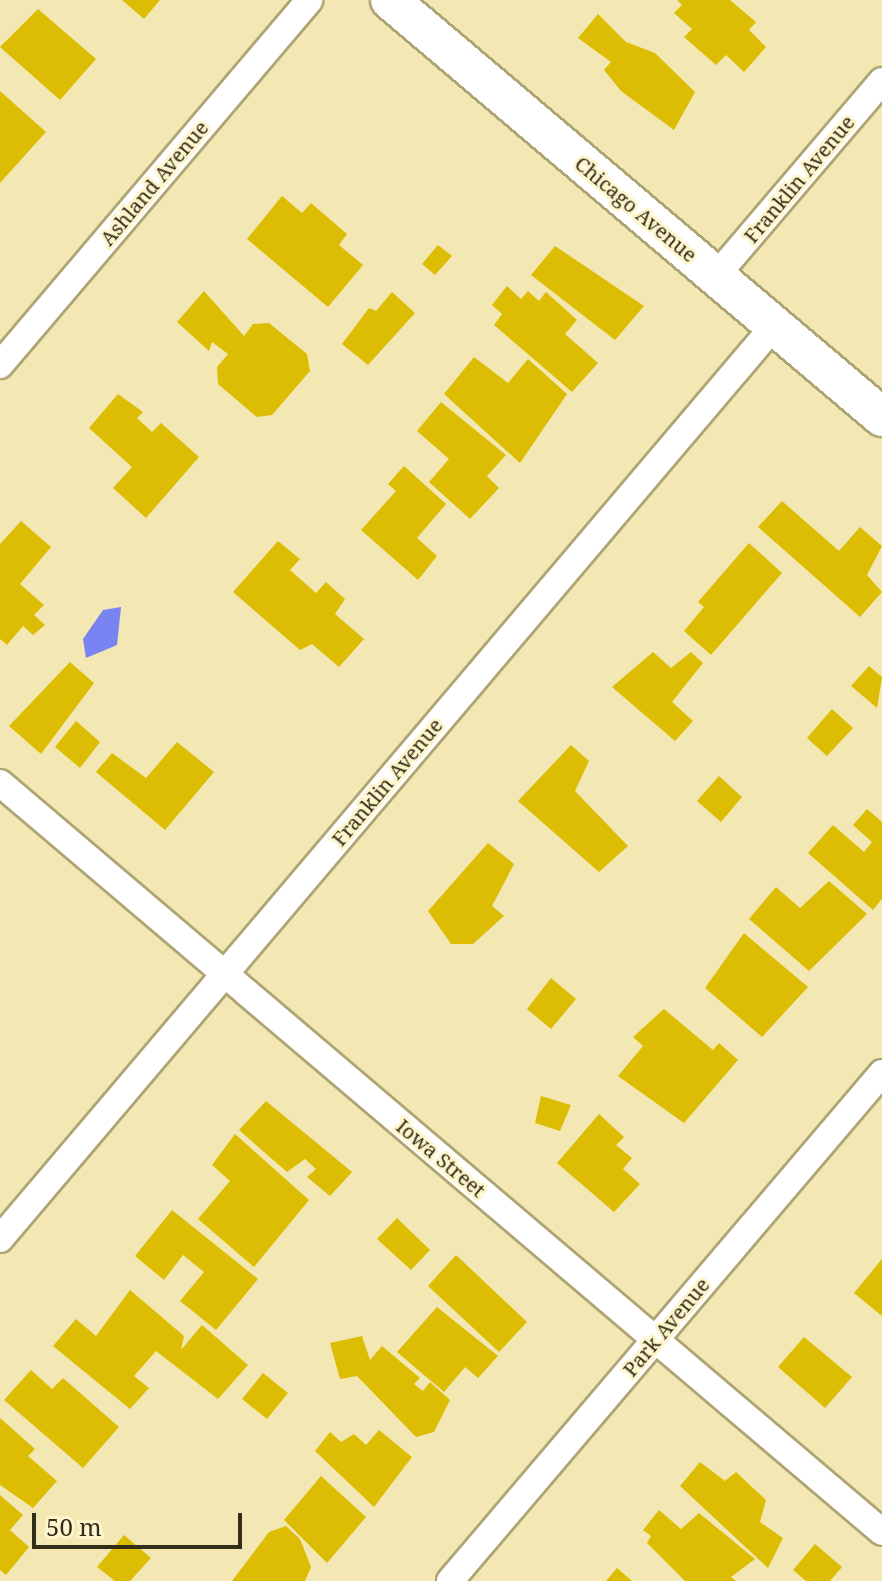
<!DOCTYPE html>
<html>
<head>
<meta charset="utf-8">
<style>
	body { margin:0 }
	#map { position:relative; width:882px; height:1581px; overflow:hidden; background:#f3e8b4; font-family:"Noto Serif",serif }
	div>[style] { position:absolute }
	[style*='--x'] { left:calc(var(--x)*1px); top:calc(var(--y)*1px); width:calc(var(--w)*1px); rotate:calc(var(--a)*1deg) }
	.water>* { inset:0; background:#7983f2 }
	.building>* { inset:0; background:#dcbd04 }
	.roads { filter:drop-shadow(2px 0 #afa473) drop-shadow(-2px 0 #afa473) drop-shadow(0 2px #afa473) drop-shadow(0 -2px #afa473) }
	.street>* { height:26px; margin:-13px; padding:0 13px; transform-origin:13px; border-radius:13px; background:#fff }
	.secondary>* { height:38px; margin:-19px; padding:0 19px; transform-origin:19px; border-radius:19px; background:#fff }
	span { translate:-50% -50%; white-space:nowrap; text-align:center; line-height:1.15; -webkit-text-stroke:6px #fef5cc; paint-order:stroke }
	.street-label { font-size:20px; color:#322d19 }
	.scale { position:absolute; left:32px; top:1513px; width:210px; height:36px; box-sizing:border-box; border:4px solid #322d19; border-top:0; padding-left:10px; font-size:24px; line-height:28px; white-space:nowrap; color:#322d19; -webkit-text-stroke:6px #fef5cc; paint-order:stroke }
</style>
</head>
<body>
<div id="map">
	<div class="water">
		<div style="clip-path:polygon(121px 607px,117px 645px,86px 658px,83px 639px,103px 610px)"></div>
	</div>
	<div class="building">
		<div style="clip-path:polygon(122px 0,160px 0,144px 19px)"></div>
		<div style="clip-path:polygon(677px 0,730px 0,756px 22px,749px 30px,766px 47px,744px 72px,726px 55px,716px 65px,684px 37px,692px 29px,674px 13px,682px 5px)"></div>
		<div style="clip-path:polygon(38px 9px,96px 59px,60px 100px,0 47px)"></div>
		<div style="clip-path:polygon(598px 14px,626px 42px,655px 53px,695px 92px,674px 130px,621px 91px,604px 70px,611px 62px,578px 38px)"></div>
		<div style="clip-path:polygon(0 91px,46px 132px,0 183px)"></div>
		<div style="clip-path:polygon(282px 196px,302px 213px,311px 203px,347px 234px,339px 245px,363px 265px,328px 307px,247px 239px)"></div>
		<div style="clip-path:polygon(438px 245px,452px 256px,435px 275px,422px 264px)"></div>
		<div style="clip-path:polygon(555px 246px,644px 306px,615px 340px,531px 275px)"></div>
		<div style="clip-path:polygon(507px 286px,521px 299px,528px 291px,539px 301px,546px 292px,577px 320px,565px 334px,598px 363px,572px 392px,494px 325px,502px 314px,492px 305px)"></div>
		<div style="clip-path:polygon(204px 291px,244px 336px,253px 324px,269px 323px,307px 354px,310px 371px,272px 415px,257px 417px,218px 384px,217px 367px,228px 354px,212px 342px,209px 351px,177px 322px)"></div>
		<div style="clip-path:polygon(392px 292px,415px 313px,368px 365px,342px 344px,369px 308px,376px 311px)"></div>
		<div style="clip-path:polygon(474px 357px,508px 383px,528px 359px,567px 394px,520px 463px,444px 394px)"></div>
		<div style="clip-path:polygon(118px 394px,143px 412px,137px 418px,152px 432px,161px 423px,199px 457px,146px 518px,113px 488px,132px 467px,89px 428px)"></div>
		<div style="clip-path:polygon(441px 402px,506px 455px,487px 476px,499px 488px,470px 519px,429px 482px,449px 459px,417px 431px)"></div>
		<div style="clip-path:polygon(404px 466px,446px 504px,417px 538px,437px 556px,418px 580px,361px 530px,396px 491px,388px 484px)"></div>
		<div style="clip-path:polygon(782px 501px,839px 551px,860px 527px,882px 546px,867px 575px,882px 592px,860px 617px,758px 527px)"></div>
		<div style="clip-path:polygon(21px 521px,51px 547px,20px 584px,44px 605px,34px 615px,45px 625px,33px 635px,23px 626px,7px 645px,0 639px,0 544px)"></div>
		<div style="clip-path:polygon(278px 541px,300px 559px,290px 570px,316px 593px,326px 582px,345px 599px,335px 614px,364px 639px,339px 667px,312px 644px,300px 650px,233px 592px)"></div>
		<div style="clip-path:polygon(749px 543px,782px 573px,711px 655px,684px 631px,704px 607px,698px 602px)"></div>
		<div style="clip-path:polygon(653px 652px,671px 668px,691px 652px,703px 663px,672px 702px,693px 721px,675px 741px,612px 687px)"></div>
		<div style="clip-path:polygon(70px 662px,94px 683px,41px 754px,9px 726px)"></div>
		<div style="clip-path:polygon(869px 666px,882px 677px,877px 708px,851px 686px)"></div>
		<div style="clip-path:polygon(832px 709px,853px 728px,827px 756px,807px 738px)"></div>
		<div style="clip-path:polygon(76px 721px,100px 742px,80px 768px,55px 747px)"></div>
		<div style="clip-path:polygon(177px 742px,214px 772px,165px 830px,96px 772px,112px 753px,146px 778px)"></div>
		<div style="clip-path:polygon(571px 745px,589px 761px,575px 791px,628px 846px,599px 872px,518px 801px)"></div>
		<div style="clip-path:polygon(719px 776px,742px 797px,721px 822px,697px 801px)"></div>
		<div style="clip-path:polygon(867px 809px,882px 822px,882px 899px,873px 910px,808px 853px,833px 825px,864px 852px,872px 842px,853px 825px)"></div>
		<div style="clip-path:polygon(488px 843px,514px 864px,492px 906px,504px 916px,473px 944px,451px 944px,428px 911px)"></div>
		<div style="clip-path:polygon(829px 881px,867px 914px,809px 971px,749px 919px,776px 887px,800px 908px)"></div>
		<div style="clip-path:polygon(744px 933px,808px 987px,762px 1037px,705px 988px)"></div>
		<div style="clip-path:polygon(551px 978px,576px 999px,551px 1029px,527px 1009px)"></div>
		<div style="clip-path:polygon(664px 1009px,713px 1050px,719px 1043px,738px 1060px,684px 1123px,618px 1076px,643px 1046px,633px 1037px)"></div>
		<div style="clip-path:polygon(541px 1096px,571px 1105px,560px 1131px,535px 1123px)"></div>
		<div style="clip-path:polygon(266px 1101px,352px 1172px,330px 1196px,307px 1177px,316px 1169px,305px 1159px,287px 1172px,239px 1130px)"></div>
		<div style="clip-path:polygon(599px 1114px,624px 1137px,616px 1145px,632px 1158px,623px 1169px,640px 1184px,614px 1212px,557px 1163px)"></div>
		<div style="clip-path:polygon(235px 1134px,309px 1200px,254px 1267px,198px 1219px,230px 1181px,212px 1165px)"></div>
		<div style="clip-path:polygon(172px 1210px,258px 1279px,216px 1330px,180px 1301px,204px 1272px,183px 1255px,164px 1280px,135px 1256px)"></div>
		<div style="clip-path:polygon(397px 1218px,430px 1250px,411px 1270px,377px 1239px)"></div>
		<div style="clip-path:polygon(456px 1255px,527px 1322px,499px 1352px,428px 1286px)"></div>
		<div style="clip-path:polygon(882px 1259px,882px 1316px,854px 1293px)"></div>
		<div style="clip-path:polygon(130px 1290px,184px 1336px,181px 1350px,202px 1325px,248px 1365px,218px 1399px,156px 1351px,134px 1376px,149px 1388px,130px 1409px,53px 1346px,76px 1319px,96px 1336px)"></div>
		<div style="clip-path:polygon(437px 1307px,498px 1356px,478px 1378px,465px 1367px,444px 1392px,397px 1352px)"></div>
		<div style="clip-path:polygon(362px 1336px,370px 1360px,382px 1346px,420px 1378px,414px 1384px,423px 1391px,430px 1382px,450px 1400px,434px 1432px,416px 1437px,357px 1376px,340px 1379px,330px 1343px)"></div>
		<div style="clip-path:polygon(804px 1337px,852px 1377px,825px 1408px,778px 1367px)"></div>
		<div style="clip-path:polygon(31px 1370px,52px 1389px,63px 1378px,119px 1427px,83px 1468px,4px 1400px)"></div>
		<div style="clip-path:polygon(263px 1373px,288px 1393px,267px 1419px,242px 1399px)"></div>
		<div style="clip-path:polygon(0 1418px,35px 1449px,28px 1456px,57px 1481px,33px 1508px,0 1485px)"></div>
		<div style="clip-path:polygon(379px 1430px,412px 1457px,374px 1507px,315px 1451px,330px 1432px,341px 1442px,354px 1434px,366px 1445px)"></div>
		<div style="clip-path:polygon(700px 1462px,725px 1481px,736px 1472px,766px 1500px,760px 1522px,783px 1538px,768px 1568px,680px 1486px)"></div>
		<div style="clip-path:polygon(321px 1476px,366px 1517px,327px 1563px,284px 1520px)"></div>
		<div style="clip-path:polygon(0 1495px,23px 1515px,10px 1530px,29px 1547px,6px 1575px,0 1570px)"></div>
		<div style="clip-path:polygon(659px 1510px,681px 1529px,699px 1513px,755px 1559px,731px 1577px,736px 1581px,685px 1581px,647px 1543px,651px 1536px,643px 1530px)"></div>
		<div style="clip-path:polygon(286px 1526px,300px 1539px,311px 1567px,305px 1581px,232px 1581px,269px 1532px)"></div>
		<div style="clip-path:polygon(124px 1535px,151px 1558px,130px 1581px,115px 1581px,97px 1567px)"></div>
		<div style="clip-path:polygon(815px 1544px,842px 1567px,830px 1581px,806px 1581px,793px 1570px)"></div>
		<div style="clip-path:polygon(617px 1568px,632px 1581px,606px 1581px)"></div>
	</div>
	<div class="roads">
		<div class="street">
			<div style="--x:716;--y:276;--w:256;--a:-49.6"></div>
			<div style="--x:0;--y:365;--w:478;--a:-49.7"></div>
			<div style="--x:0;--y:783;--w:1157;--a:40.34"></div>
			<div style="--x:0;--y:1239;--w:1197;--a:-49.71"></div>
			<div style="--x:450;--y:1581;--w:667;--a:-49.62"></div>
		</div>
		<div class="secondary">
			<div style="--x:390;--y:0;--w:645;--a:40.28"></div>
		</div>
	</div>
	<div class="street-label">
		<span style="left:799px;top:179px;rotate:-50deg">Franklin Avenue</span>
		<span style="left:154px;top:183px;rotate:-50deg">Ashland Avenue</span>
		<span style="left:636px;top:209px;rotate:40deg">Chicago Avenue</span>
		<span style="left:387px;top:782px;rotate:-50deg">Franklin Avenue</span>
		<span style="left:441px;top:1158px;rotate:40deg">Iowa Street</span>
		<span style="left:666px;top:1327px;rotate:-50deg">Park Avenue</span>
	</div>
	<div class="scale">50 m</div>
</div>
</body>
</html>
